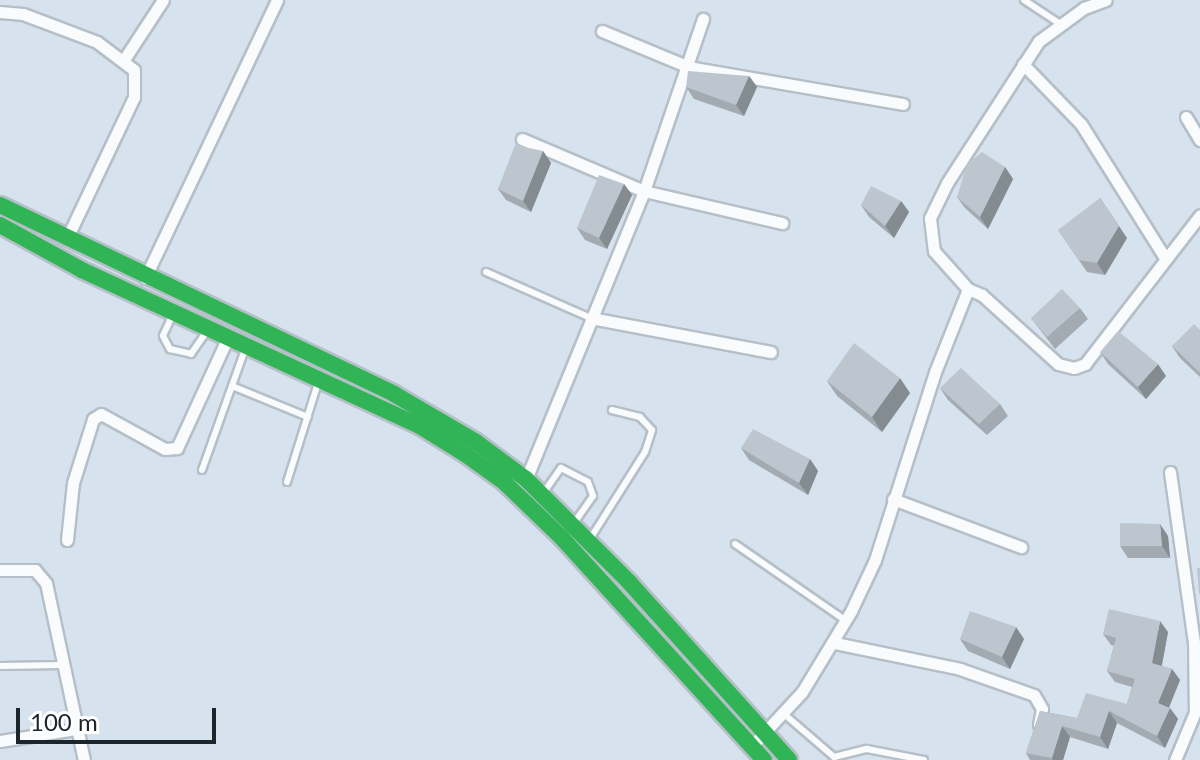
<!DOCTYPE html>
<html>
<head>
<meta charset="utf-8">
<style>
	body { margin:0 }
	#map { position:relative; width:1200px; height:760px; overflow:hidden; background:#d6e2ed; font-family:Lato,sans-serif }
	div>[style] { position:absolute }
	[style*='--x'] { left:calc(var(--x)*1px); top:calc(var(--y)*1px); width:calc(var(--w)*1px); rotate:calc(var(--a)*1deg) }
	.roads { filter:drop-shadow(2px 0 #b5bfc7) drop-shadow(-2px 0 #b5bfc7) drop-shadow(0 2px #b5bfc7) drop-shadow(0 -2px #b5bfc7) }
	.lane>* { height:6px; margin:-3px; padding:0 3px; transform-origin:3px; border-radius:3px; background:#f9fbfc }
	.street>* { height:11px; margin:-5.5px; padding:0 5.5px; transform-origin:5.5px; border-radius:5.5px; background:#f9fbfc }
	.fast>* { height:16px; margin:-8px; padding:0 8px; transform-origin:8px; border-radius:8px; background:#30b455 }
	.wall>* { inset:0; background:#a3aab2 }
	.shaded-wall>* { inset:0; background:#848b91 }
	.building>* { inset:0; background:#bdc6cf }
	span { translate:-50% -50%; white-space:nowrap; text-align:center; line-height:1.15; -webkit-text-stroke:8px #fff; paint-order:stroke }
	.scale { position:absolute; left:16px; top:708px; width:200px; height:36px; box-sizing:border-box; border:4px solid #1c242c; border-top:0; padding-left:10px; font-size:24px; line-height:28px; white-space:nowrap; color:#1c242c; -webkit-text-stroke:6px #fff; paint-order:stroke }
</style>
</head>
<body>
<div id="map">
	<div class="roads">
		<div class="lane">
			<div style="--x:1024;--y:0;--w:43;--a:33.7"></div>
			<div style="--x:486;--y:272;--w:115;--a:23.7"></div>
			<div style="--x:174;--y:312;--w:26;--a:115"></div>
			<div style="--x:163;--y:336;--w:15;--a:62"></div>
			<div style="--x:170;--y:349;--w:22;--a:13"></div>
			<div style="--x:191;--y:354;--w:28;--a:-55"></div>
			<div style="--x:232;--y:386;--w:82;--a:22.2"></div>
			<div style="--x:202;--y:470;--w:128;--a:-70.4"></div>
			<div style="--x:287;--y:482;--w:107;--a:-72.6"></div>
			<div style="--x:542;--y:495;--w:33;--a:-55"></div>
			<div style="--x:561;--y:468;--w:30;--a:27"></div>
			<div style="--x:588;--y:482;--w:15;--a:70"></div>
			<div style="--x:593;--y:496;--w:33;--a:125"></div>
			<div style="--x:590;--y:539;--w:103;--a:-57.7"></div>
			<div style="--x:645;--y:452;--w:23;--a:-72"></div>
			<div style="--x:652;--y:430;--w:18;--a:-133"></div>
			<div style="--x:640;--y:417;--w:29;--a:-166"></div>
			<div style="--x:735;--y:544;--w:135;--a:34.7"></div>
			<div style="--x:0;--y:666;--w:63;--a:-0.9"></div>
			<div style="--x:784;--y:714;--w:66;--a:40.7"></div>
			<div style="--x:834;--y:757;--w:34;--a:-14"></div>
			<div style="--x:867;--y:749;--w:58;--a:10.9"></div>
		</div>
		<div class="street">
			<div style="--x:0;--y:12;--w:23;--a:5"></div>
			<div style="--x:23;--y:14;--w:79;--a:20.7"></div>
			<div style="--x:97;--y:42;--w:46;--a:37.1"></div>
			<div style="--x:134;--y:70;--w:27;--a:90"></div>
			<div style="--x:134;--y:97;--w:156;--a:115.4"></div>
			<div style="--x:602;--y:31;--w:94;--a:22.5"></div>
			<div style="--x:689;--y:67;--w:217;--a:9.8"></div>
			<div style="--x:125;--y:58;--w:69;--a:-56.8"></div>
			<div style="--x:1023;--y:64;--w:83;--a:46"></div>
			<div style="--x:1081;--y:124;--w:158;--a:57.9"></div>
			<div style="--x:1186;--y:117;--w:27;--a:59"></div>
			<div style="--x:522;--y:139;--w:133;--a:23.1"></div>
			<div style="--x:644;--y:191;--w:142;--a:13.1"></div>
			<div style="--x:145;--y:278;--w:308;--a:-64.6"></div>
			<div style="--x:968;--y:289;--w:15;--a:23"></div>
			<div style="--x:982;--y:295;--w:103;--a:42.2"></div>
			<div style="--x:1058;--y:364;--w:16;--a:14"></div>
			<div style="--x:1074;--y:368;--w:12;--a:-20"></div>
			<div style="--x:1085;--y:364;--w:188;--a:-52.3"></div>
			<div style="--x:591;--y:318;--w:183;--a:10.7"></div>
			<div style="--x:1170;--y:472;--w:173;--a:82"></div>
			<div style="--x:1194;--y:643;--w:69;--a:89.2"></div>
			<div style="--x:1195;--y:712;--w:52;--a:112.6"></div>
			<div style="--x:526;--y:479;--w:311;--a:-67.7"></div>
			<div style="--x:644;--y:191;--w:182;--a:-71.1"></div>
			<div style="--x:893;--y:499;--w:137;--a:20.6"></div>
			<div style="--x:67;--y:540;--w:57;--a:-84"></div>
			<div style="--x:73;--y:483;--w:67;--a:-72.6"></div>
			<div style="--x:93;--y:419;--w:9;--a:-32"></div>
			<div style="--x:101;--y:414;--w:73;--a:28.7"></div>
			<div style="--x:165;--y:449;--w:12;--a:-5"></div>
			<div style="--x:177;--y:448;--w:122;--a:-65.3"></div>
			<div style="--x:0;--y:570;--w:35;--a:0"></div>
			<div style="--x:35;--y:570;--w:17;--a:50"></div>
			<div style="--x:46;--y:583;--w:181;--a:77.9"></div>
			<div style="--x:835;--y:643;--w:128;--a:11.7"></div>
			<div style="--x:960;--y:669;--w:78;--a:19.4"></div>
			<div style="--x:1034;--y:695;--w:16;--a:60"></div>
			<div style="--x:1042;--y:709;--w:16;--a:101"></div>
			<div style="--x:0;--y:741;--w:78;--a:-8.9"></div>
			<div style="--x:751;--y:747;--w:75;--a:-47.2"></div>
			<div style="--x:802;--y:692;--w:95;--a:-58.8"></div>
			<div style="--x:851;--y:611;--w:56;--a:-64.8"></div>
			<div style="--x:875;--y:560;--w:197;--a:-72.3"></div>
			<div style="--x:935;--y:372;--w:89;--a:-68.3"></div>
			<div style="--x:968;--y:289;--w:51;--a:-131.8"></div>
			<div style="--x:934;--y:251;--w:33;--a:-97"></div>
			<div style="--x:930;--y:218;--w:39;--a:-64"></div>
			<div style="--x:947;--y:183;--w:169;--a:-57.1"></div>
			<div style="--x:1039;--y:41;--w:56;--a:-36.3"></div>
			<div style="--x:1084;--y:8;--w:23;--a:-20"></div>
		</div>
		<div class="fast">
			<div style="--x:0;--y:205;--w:437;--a:25.6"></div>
			<div style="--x:394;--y:394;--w:95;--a:30.3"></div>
			<div style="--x:476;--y:442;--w:62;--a:36.5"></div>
			<div style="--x:526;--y:479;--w:146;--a:45"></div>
			<div style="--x:629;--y:582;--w:239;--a:48"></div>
			<div style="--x:0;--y:225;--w:94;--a:28.8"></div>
			<div style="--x:82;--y:270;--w:370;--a:24.8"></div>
			<div style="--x:418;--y:425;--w:55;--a:31.7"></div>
			<div style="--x:465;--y:454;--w:48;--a:35.7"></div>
			<div style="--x:504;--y:482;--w:81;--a:44"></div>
			<div style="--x:562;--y:538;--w:300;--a:47.7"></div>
		</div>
	</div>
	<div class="wall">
		<div style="clip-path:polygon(749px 76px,757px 87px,744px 116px,694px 99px,686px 87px)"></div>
		<div style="clip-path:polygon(543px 151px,551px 163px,531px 212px,506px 200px,498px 189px)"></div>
		<div style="clip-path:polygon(1005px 167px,1013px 179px,988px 229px,965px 208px,957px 197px)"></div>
		<div style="clip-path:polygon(624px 184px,632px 195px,607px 249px,585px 240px,577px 228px)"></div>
		<div style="clip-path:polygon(901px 201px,909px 212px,894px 238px,869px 217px,861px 205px)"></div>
		<div style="clip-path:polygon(1058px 230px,1127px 238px,1105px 275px,1087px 272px)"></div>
		<div style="clip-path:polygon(1080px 308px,1088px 319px,1055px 349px,1031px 318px)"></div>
		<div style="clip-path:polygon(1200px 330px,1200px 377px,1180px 358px,1172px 346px)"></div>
		<div style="clip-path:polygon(1100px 352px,1166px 376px,1146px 399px,1108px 364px)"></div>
		<div style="clip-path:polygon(827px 381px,910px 393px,882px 432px,837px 396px)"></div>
		<div style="clip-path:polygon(940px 388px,1000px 404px,1008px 416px,987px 435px,948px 400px)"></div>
		<div style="clip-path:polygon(741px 448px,810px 459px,818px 471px,808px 495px,749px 460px)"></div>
		<div style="clip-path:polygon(1168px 536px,1170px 558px,1128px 558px,1120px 546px)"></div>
		<div style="clip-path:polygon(1168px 632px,1162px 666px,1172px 669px,1180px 680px,1169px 707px,1178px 719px,1165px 748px,1117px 723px,1108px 749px,1070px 737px,1063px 760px,1030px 760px,1026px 753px,1040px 711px,1077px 718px,1127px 704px,1132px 687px,1115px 682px,1107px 671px,1114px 646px,1111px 645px,1103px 634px)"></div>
		<div style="clip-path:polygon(960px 639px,1024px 639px,1010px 669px,968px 651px)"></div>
	</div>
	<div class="shaded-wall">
		<div style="clip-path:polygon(749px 76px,757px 87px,744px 116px,736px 105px)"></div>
		<div style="clip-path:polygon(543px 151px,551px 163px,531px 212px,523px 201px)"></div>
		<div style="clip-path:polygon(1005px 167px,1013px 179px,988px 229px,980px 217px)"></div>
		<div style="clip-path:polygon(624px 184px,632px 195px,607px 249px,599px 238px)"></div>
		<div style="clip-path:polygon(1100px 198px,1127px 238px,1105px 275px,1097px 263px)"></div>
		<div style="clip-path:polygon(901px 201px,909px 212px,894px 238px,885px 226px)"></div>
		<div style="clip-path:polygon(1158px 364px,1166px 376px,1146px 399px,1138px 387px)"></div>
		<div style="clip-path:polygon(900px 378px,910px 393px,882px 432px,872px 417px)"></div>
		<div style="clip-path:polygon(810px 459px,818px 471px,808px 495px,799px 483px)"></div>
		<div style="clip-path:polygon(1160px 524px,1168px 536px,1170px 558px,1162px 546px)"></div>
		<div style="clip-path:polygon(1160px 621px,1168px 632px,1160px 674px,1152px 663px)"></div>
		<div style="clip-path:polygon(1016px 627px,1024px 639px,1010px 669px,1002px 657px)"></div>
		<div style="clip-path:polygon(1172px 669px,1180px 680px,1166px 715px,1158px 703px)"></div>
		<div style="clip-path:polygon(1170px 708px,1178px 719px,1165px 748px,1157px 736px)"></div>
		<div style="clip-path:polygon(1109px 711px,1117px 723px,1108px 749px,1100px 737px)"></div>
		<div style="clip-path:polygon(1062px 726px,1070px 737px,1063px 760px,1053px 760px,1052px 758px)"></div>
	</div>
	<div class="building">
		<div style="clip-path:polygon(688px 71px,749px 76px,736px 105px,686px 87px)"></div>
		<div style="clip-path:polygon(515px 145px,543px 151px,523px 201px,498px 189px)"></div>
		<div style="clip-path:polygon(982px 152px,1005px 167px,980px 217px,957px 197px,967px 164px)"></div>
		<div style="clip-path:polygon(599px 175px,624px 184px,599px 238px,577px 228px)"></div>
		<div style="clip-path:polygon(871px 186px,901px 201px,885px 226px,861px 205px)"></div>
		<div style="clip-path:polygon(1100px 198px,1119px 226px,1097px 263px,1079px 260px,1058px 230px)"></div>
		<div style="clip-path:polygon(1062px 289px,1080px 308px,1047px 337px,1031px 318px)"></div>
		<div style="clip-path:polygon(1194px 324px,1200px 330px,1200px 373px,1172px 346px)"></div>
		<div style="clip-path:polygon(1118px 331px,1158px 364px,1138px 387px,1100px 352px)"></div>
		<div style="clip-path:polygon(854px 343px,900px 378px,872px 417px,827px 381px)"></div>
		<div style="clip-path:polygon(961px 368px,1000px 404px,979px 424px,940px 388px)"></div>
		<div style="clip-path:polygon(753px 429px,810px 459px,799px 483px,741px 448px)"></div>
		<div style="clip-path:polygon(1120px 523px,1160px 524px,1162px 546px,1120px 546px)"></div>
		<div style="clip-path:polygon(1197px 568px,1200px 568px,1200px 594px,1199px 594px)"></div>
		<div style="clip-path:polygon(1109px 609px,1160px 621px,1152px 663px,1172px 669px,1158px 703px,1170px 708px,1157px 736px,1109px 711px,1100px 737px,1062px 726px,1052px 758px,1026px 753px,1040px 711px,1077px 718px,1086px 693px,1127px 704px,1135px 679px,1107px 671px,1116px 638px,1103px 634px)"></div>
		<div style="clip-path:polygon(970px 611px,1016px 627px,1002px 657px,960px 639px)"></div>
	</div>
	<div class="scale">100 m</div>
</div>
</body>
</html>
